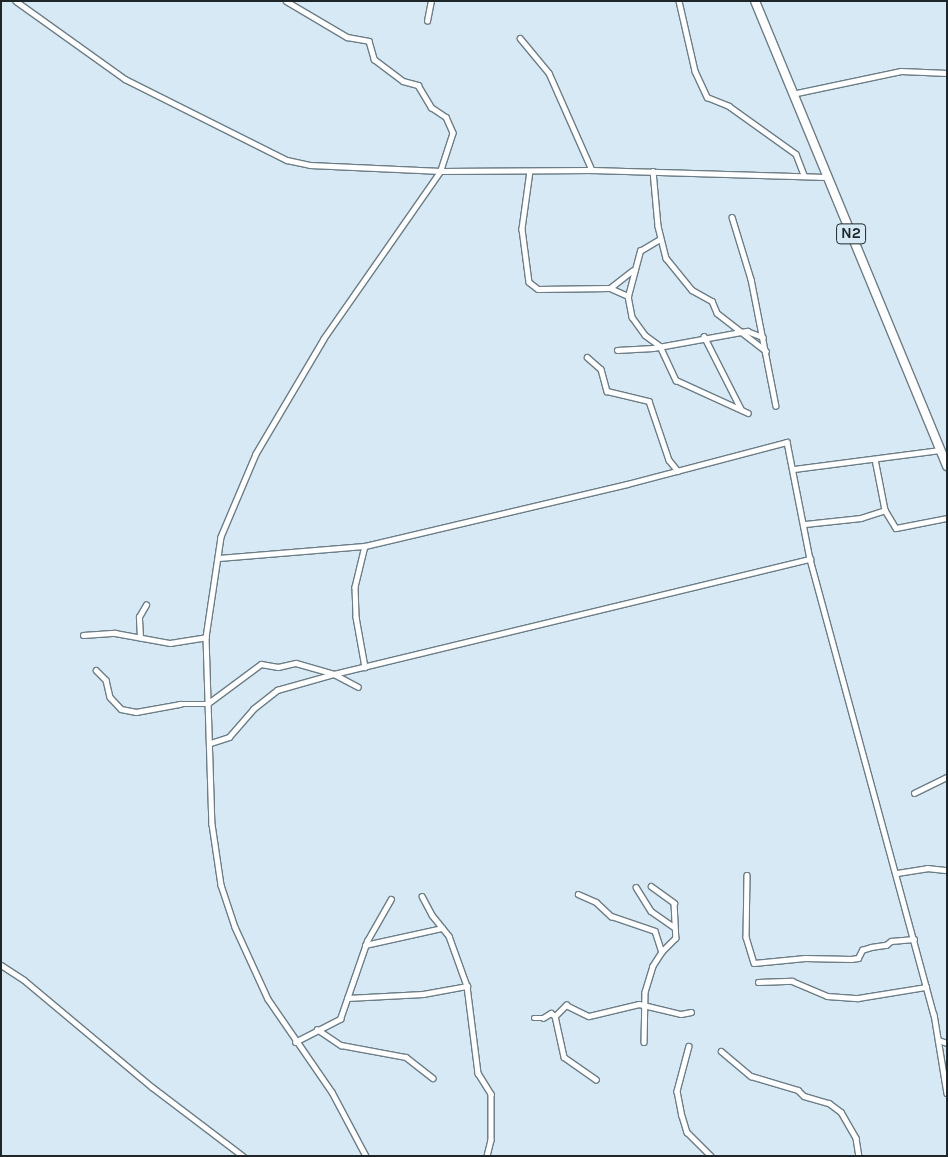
<!DOCTYPE html>
<html>
<head>
<meta charset="utf-8">
<style>
	body { margin:0 }
	#map { position:relative; width:948px; height:1157px; overflow:hidden; background:#d7e9f4; font-family:Karla,sans-serif }
	div>[style] { position:absolute }
	[style*='--x'] { left:calc(var(--x)*1px); top:calc(var(--y)*1px); width:calc(var(--w)*1px); rotate:calc(var(--a)*1deg) }
	.roads { filter:drop-shadow(1px 0 #6c7d86) drop-shadow(-1px 0 #6c7d86) drop-shadow(0 1px #6c7d86) drop-shadow(0 -1px #6c7d86) }
	.minor>* { height:4.5px; margin:-2.25px; padding:0 2.25px; transform-origin:2.25px; border-radius:2.25px; background:#fff }
	.trunk>* { height:8px; margin:-4px; padding:0 4px; transform-origin:4px; border-radius:4px; background:#fff }
	span { translate:-50% -50%; white-space:nowrap; text-align:center; line-height:1.15; -webkit-text-stroke:5px #d7e9f4; paint-order:stroke }
	.shield-label span { padding:1px 4px; background:#d7e9f4; border:1px solid; border-radius:4px; -webkit-text-stroke-width:0 }
	.shield-label { font-size:15px; color:#1f262a; font-weight:700 }
	.frame { position:absolute; inset:0; border:2px solid #1f262a; pointer-events:none }
</style>
</head>
<body>
<div id="map">
	<div class="roads">
		<div class="minor">
			<div style="--x:16;--y:1;--w:134;--a:35.6"></div>
			<div style="--x:125;--y:79;--w:181;--a:26.6"></div>
			<div style="--x:287;--y:160;--w:24;--a:12"></div>
			<div style="--x:310;--y:165;--w:131;--a:2.6"></div>
			<div style="--x:441;--y:171;--w:151;--a:-0.4"></div>
			<div style="--x:592;--y:170;--w:235;--a:1.7"></div>
			<div style="--x:286;--y:1;--w:71;--a:30.5"></div>
			<div style="--x:347;--y:37;--w:22;--a:10"></div>
			<div style="--x:369;--y:41;--w:19;--a:74"></div>
			<div style="--x:374;--y:59;--w:36;--a:37"></div>
			<div style="--x:403;--y:81;--w:16;--a:15"></div>
			<div style="--x:418;--y:85;--w:26;--a:59"></div>
			<div style="--x:431;--y:107;--w:18;--a:34"></div>
			<div style="--x:446;--y:117;--w:17;--a:66"></div>
			<div style="--x:453;--y:133;--w:40;--a:108"></div>
			<div style="--x:441;--y:171;--w:205;--a:124.9"></div>
			<div style="--x:324;--y:339;--w:134;--a:120.6"></div>
			<div style="--x:256;--y:454;--w:90;--a:112.9"></div>
			<div style="--x:221;--y:537;--w:101;--a:98.5"></div>
			<div style="--x:206;--y:637;--w:187;--a:88.2"></div>
			<div style="--x:212;--y:824;--w:62;--a:81.6"></div>
			<div style="--x:221;--y:885;--w:44;--a:71.6"></div>
			<div style="--x:235;--y:927;--w:79;--a:65.4"></div>
			<div style="--x:268;--y:999;--w:113;--a:55.5"></div>
			<div style="--x:332;--y:1092;--w:72;--a:62"></div>
			<div style="--x:679;--y:1;--w:72;--a:77.1"></div>
			<div style="--x:695;--y:71;--w:29;--a:65"></div>
			<div style="--x:707;--y:97;--w:24;--a:22"></div>
			<div style="--x:729;--y:106;--w:82;--a:35.6"></div>
			<div style="--x:796;--y:154;--w:22;--a:69"></div>
			<div style="--x:427;--y:21;--w:20;--a:-79"></div>
			<div style="--x:520;--y:38;--w:45;--a:50.4"></div>
			<div style="--x:549;--y:73;--w:106;--a:66.1"></div>
			<div style="--x:792;--y:94;--w:111;--a:-11.9"></div>
			<div style="--x:901;--y:71;--w:46;--a:2.5"></div>
			<div style="--x:530;--y:171;--w:59;--a:97.9"></div>
			<div style="--x:522;--y:229;--w:53;--a:82.5"></div>
			<div style="--x:529;--y:282;--w:11;--a:38"></div>
			<div style="--x:538;--y:289;--w:72;--a:-0.8"></div>
			<div style="--x:610;--y:288;--w:28;--a:-38"></div>
			<div style="--x:653;--y:171;--w:55;--a:84.8"></div>
			<div style="--x:658;--y:226;--w:33;--a:76"></div>
			<div style="--x:666;--y:258;--w:41;--a:50.9"></div>
			<div style="--x:692;--y:290;--w:23;--a:29"></div>
			<div style="--x:712;--y:301;--w:13;--a:67"></div>
			<div style="--x:717;--y:313;--w:62;--a:37.8"></div>
			<div style="--x:732;--y:217;--w:65;--a:73"></div>
			<div style="--x:751;--y:279;--w:129;--a:78.9"></div>
			<div style="--x:610;--y:288;--w:20;--a:24"></div>
			<div style="--x:628;--y:296;--w:21;--a:79"></div>
			<div style="--x:632;--y:317;--w:22;--a:54"></div>
			<div style="--x:645;--y:335;--w:19;--a:36"></div>
			<div style="--x:660;--y:346;--w:38;--a:65"></div>
			<div style="--x:676;--y:380;--w:79;--a:24.6"></div>
			<div style="--x:628;--y:296;--w:47;--a:-75.1"></div>
			<div style="--x:640;--y:251;--w:23;--a:-31"></div>
			<div style="--x:704;--y:336;--w:82;--a:63.1"></div>
			<div style="--x:617;--y:350;--w:36;--a:-3"></div>
			<div style="--x:653;--y:348;--w:96;--a:-10.3"></div>
			<div style="--x:747;--y:331;--w:17;--a:21"></div>
			<div style="--x:587;--y:357;--w:18;--a:41"></div>
			<div style="--x:601;--y:369;--w:23;--a:75"></div>
			<div style="--x:607;--y:391;--w:43;--a:13.4"></div>
			<div style="--x:649;--y:401;--w:62;--a:71.3"></div>
			<div style="--x:669;--y:460;--w:14;--a:51"></div>
			<div style="--x:875;--y:459;--w:52;--a:78.9"></div>
			<div style="--x:794;--y:469;--w:147;--a:-7.4"></div>
			<div style="--x:805;--y:524;--w:56;--a:-6.1"></div>
			<div style="--x:861;--y:518;--w:25;--a:-18"></div>
			<div style="--x:885;--y:510;--w:21;--a:59"></div>
			<div style="--x:896;--y:528;--w:52;--a:-11.1"></div>
			<div style="--x:365;--y:546;--w:42;--a:103.7"></div>
			<div style="--x:355;--y:587;--w:30;--a:88"></div>
			<div style="--x:356;--y:617;--w:51;--a:79.8"></div>
			<div style="--x:218;--y:558;--w:147;--a:-4.7"></div>
			<div style="--x:365;--y:546;--w:269;--a:-13.3"></div>
			<div style="--x:627;--y:484;--w:165;--a:-14.7"></div>
			<div style="--x:787;--y:442;--w:119;--a:78.9"></div>
			<div style="--x:810;--y:559;--w:472;--a:74.8"></div>
			<div style="--x:934;--y:1014;--w:80;--a:80.7"></div>
			<div style="--x:83;--y:635;--w:32;--a:-4"></div>
			<div style="--x:115;--y:633;--w:56;--a:10.3"></div>
			<div style="--x:170;--y:643;--w:36;--a:-9"></div>
			<div style="--x:140;--y:638;--w:21;--a:-93"></div>
			<div style="--x:139;--y:617;--w:14;--a:-60"></div>
			<div style="--x:96;--y:670;--w:14;--a:45"></div>
			<div style="--x:106;--y:680;--w:17;--a:77"></div>
			<div style="--x:110;--y:697;--w:16;--a:47"></div>
			<div style="--x:121;--y:709;--w:15;--a:11"></div>
			<div style="--x:136;--y:712;--w:45;--a:-10.3"></div>
			<div style="--x:180;--y:704;--w:27;--a:0"></div>
			<div style="--x:207;--y:704;--w:67;--a:-36.5"></div>
			<div style="--x:261;--y:664;--w:17;--a:10"></div>
			<div style="--x:278;--y:667;--w:18;--a:-13"></div>
			<div style="--x:296;--y:663;--w:40;--a:16"></div>
			<div style="--x:334;--y:674;--w:490;--a:-13.6"></div>
			<div style="--x:211;--y:743;--w:19;--a:-18"></div>
			<div style="--x:229;--y:737;--w:37;--a:-49"></div>
			<div style="--x:253;--y:709;--w:31;--a:-38"></div>
			<div style="--x:277;--y:690;--w:59;--a:-15.7"></div>
			<div style="--x:334;--y:674;--w:27;--a:28"></div>
			<div style="--x:914;--y:793;--w:37;--a:-26"></div>
			<div style="--x:897;--y:873;--w:30;--a:-9"></div>
			<div style="--x:927;--y:868;--w:20;--a:6"></div>
			<div style="--x:747;--y:875;--w:62;--a:90.9"></div>
			<div style="--x:746;--y:937;--w:27;--a:73"></div>
			<div style="--x:754;--y:963;--w:51;--a:-5.6"></div>
			<div style="--x:805;--y:958;--w:46;--a:1.2"></div>
			<div style="--x:851;--y:959;--w:7;--a:-8"></div>
			<div style="--x:858;--y:958;--w:9;--a:-63"></div>
			<div style="--x:862;--y:950;--w:9;--a:-18"></div>
			<div style="--x:871;--y:947;--w:15;--a:-8"></div>
			<div style="--x:886;--y:945;--w:6;--a:-39"></div>
			<div style="--x:891;--y:941;--w:23;--a:-5"></div>
			<div style="--x:651;--y:886;--w:29;--a:36"></div>
			<div style="--x:674;--y:903;--w:35;--a:87"></div>
			<div style="--x:676;--y:938;--w:20;--a:135"></div>
			<div style="--x:636;--y:887;--w:28;--a:58"></div>
			<div style="--x:651;--y:911;--w:28;--a:35"></div>
			<div style="--x:578;--y:894;--w:20;--a:24"></div>
			<div style="--x:596;--y:902;--w:21;--a:43"></div>
			<div style="--x:611;--y:916;--w:46;--a:18.8"></div>
			<div style="--x:655;--y:931;--w:22;--a:72"></div>
			<div style="--x:662;--y:952;--w:17;--a:123"></div>
			<div style="--x:653;--y:966;--w:27;--a:107"></div>
			<div style="--x:645;--y:992;--w:50;--a:91.1"></div>
			<div style="--x:422;--y:896;--w:21;--a:62"></div>
			<div style="--x:432;--y:915;--w:27;--a:51"></div>
			<div style="--x:449;--y:936;--w:53;--a:70.2"></div>
			<div style="--x:467;--y:986;--w:88;--a:82.8"></div>
			<div style="--x:478;--y:1073;--w:25;--a:58"></div>
			<div style="--x:491;--y:1094;--w:46;--a:90"></div>
			<div style="--x:491;--y:1140;--w:16;--a:104"></div>
			<div style="--x:365;--y:945;--w:79;--a:-12.4"></div>
			<div style="--x:1;--y:965;--w:27;--a:33"></div>
			<div style="--x:24;--y:980;--w:167;--a:39.9"></div>
			<div style="--x:152;--y:1087;--w:114;--a:37.2"></div>
			<div style="--x:758;--y:982;--w:34;--a:-2"></div>
			<div style="--x:792;--y:981;--w:38;--a:23"></div>
			<div style="--x:827;--y:996;--w:31;--a:4"></div>
			<div style="--x:858;--y:998;--w:69;--a:-9.2"></div>
			<div style="--x:347;--y:998;--w:76;--a:-3"></div>
			<div style="--x:423;--y:994;--w:45;--a:-10.3"></div>
			<div style="--x:555;--y:1016;--w:16;--a:-45"></div>
			<div style="--x:566;--y:1005;--w:25;--a:26"></div>
			<div style="--x:589;--y:1016;--w:51;--a:-13.5"></div>
			<div style="--x:639;--y:1004;--w:43;--a:13.4"></div>
			<div style="--x:681;--y:1014;--w:10;--a:-11"></div>
			<div style="--x:534;--y:1018;--w:9;--a:0"></div>
			<div style="--x:543;--y:1018;--w:9;--a:-32"></div>
			<div style="--x:551;--y:1013;--w:5;--a:37"></div>
			<div style="--x:555;--y:1016;--w:42;--a:77.6"></div>
			<div style="--x:564;--y:1057;--w:39;--a:35"></div>
			<div style="--x:317;--y:1029;--w:29;--a:34"></div>
			<div style="--x:341;--y:1045;--w:66;--a:10.5"></div>
			<div style="--x:406;--y:1057;--w:34;--a:38"></div>
			<div style="--x:938;--y:1040;--w:9;--a:18"></div>
			<div style="--x:295;--y:1042;--w:51;--a:-27.1"></div>
			<div style="--x:340;--y:1019;--w:83;--a:-70.9"></div>
			<div style="--x:367;--y:941;--w:48;--a:-60.3"></div>
			<div style="--x:689;--y:1046;--w:47;--a:104.9"></div>
			<div style="--x:677;--y:1091;--w:25;--a:79"></div>
			<div style="--x:682;--y:1116;--w:17;--a:73"></div>
			<div style="--x:687;--y:1132;--w:34;--a:45"></div>
			<div style="--x:721;--y:1051;--w:39;--a:40"></div>
			<div style="--x:751;--y:1076;--w:49;--a:16.6"></div>
			<div style="--x:798;--y:1090;--w:8;--a:45"></div>
			<div style="--x:804;--y:1096;--w:26;--a:16"></div>
			<div style="--x:829;--y:1103;--w:15;--a:37"></div>
			<div style="--x:841;--y:1112;--w:30;--a:60"></div>
			<div style="--x:856;--y:1138;--w:18;--a:81"></div>
		</div>
		<div class="trunk">
			<div style="--x:755;--y:1;--w:503;--a:67.56"></div>
		</div>
	</div>
	<div class="shield-label">
		<span style="left:851px;top:234px">N2</span>
	</div>
	<div class="frame"></div>
</div>
</body>
</html>
